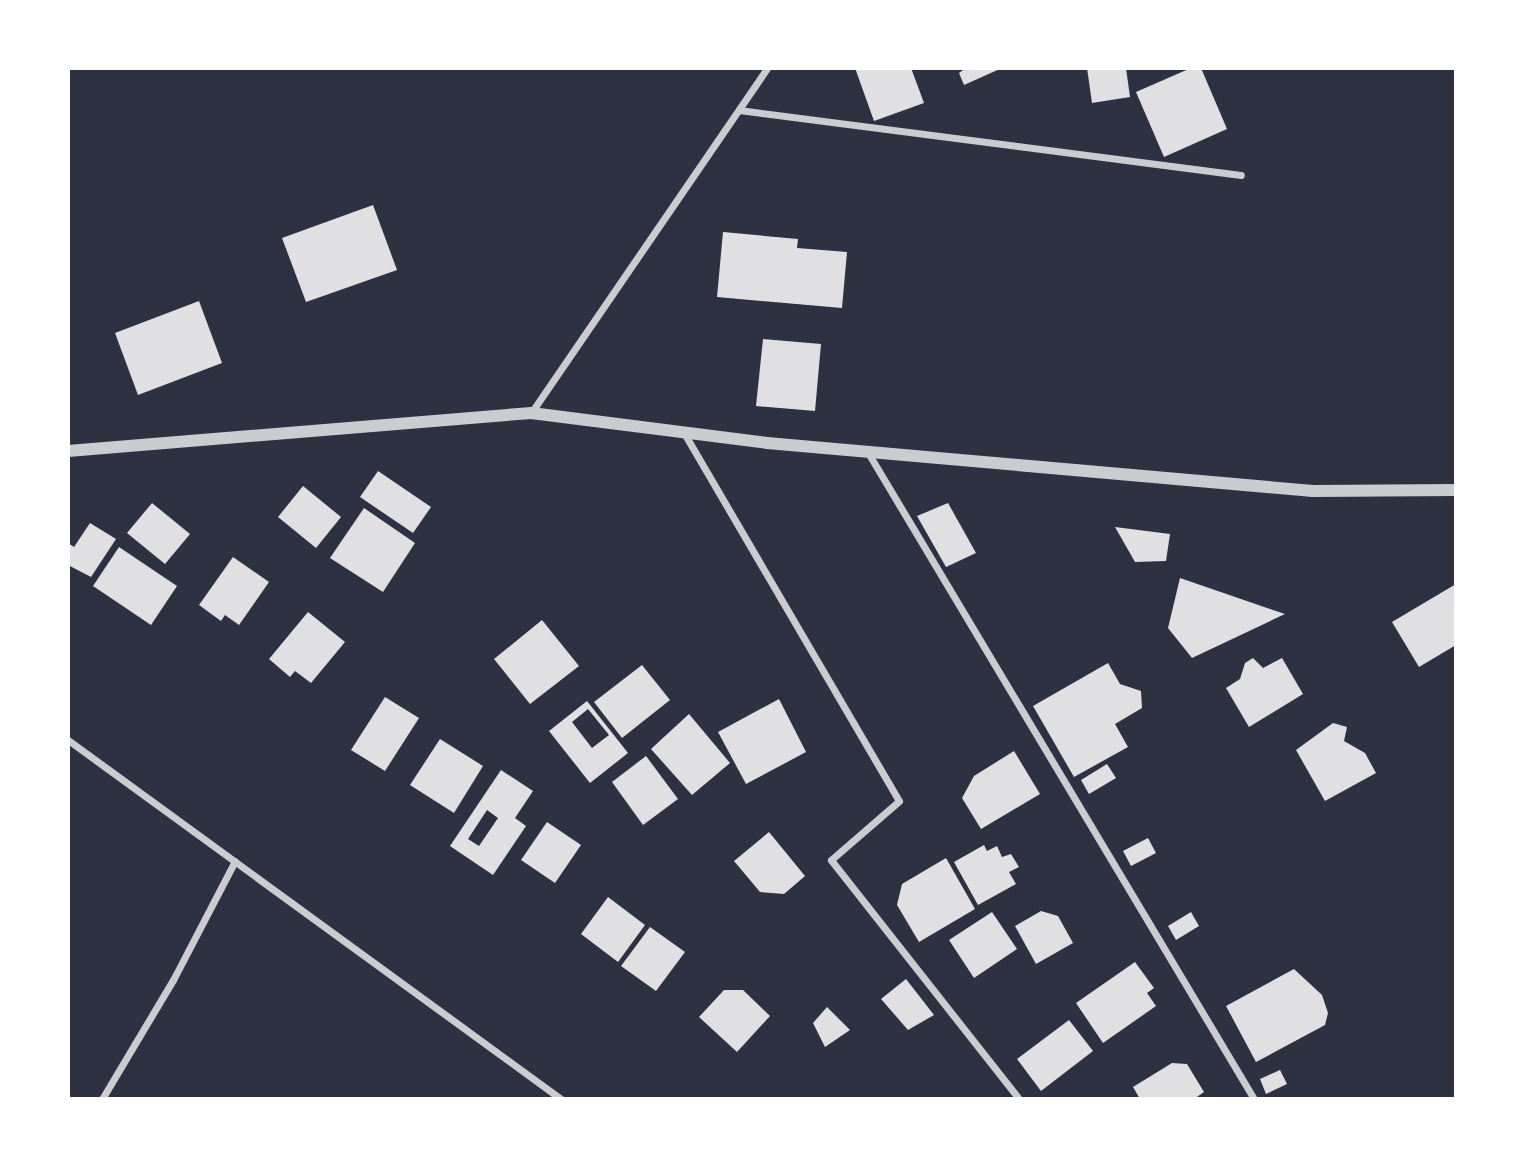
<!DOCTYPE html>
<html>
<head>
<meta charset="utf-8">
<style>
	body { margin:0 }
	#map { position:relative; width:1524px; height:1167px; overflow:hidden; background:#2d3142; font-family:Rubik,sans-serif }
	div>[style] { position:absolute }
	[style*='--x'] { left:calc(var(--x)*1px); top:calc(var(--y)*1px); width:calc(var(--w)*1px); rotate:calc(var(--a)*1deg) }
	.building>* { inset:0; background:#e0e0e3 }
	.minor>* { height:7px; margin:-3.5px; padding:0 3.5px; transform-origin:3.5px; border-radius:3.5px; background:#caccd0 }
	.tertiary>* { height:12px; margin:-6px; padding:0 6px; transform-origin:6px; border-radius:6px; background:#caccd0 }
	span { translate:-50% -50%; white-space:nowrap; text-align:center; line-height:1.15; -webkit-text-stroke:6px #fff; paint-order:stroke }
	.frame { position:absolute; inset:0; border:70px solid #fff; pointer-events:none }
</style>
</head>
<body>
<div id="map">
	<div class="building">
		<div style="clip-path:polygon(855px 68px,911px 68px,924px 103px,874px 121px)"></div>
		<div style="clip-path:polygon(966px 68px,1002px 68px,964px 85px,959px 73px)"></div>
		<div style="clip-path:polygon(1087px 68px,1126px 68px,1130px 97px,1092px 103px)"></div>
		<div style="clip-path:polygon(1191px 68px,1201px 68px,1227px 129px,1164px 157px,1136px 92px)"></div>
		<div style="clip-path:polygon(373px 205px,397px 270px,306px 302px,282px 238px)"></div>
		<div style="clip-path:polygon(723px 232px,798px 239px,797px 248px,847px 252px,842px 308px,717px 297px)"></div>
		<div style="clip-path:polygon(199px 301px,222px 363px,138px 395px,115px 333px)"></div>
		<div style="clip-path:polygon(763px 339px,821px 344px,815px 411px,756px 406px)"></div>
		<div style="clip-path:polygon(378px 471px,431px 507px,413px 533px,360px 497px)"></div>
		<div style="clip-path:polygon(303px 486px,341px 517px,316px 548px,278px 517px)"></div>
		<div style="clip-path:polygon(152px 503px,190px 534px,165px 564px,127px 533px)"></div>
		<div style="clip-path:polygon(948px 503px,976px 553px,946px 567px,917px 516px)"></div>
		<div style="clip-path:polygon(364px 508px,415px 543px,383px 592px,330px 558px)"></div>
		<div style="clip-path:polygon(90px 523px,116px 539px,91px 577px,68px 565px,68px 543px,74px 547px)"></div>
		<div style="clip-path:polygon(1115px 527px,1170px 534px,1166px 561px,1135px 562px)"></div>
		<div style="clip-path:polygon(119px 547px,177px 586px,151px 625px,93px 586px)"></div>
		<div style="clip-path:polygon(233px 557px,269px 582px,239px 625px,225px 615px,221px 621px,199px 605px)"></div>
		<div style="clip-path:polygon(1180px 578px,1270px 609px,1285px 614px,1192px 658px,1168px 628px)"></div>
		<div style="clip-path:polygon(1456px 584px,1456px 645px,1419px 667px,1392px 622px)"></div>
		<div style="clip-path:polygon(308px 612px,345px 642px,311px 683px,295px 671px,290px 677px,269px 659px)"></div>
		<div style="clip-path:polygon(542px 620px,579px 666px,530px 704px,494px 659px)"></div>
		<div style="clip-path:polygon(1253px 658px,1263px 668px,1282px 658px,1303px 694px,1249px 727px,1226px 688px,1240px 679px,1245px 663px)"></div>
		<div style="clip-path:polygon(1108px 663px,1120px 684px,1141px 691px,1142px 708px,1115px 724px,1128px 747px,1074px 777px,1033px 706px)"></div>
		<div style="clip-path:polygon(642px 665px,670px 700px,622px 738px,594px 702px)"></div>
		<div style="clip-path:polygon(385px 697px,419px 718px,385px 771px,351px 750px)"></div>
		<div style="clip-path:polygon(779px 699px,806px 752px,746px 784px,718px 732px)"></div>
		<div style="clip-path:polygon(evenodd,587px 701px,628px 753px,590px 783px,549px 731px,587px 701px,588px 709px,609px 735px,592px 748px,572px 722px,588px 709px)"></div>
		<div style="clip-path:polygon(689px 714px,730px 763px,692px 795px,651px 749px)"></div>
		<div style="clip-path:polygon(1333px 723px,1347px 727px,1344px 741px,1365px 753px,1376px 773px,1325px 801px,1296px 750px)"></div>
		<div style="clip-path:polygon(440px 739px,483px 766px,454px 813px,410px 785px)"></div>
		<div style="clip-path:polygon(1014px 751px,1040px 794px,981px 829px,962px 798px,974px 776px)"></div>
		<div style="clip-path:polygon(646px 756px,678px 799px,643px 825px,612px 782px)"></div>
		<div style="clip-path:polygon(1107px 764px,1116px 778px,1089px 794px,1081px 780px)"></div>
		<div style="clip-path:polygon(evenodd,501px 770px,533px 791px,515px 818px,526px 826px,493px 875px,450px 846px,501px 770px,487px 810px,498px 818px,479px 846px,468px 839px,487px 810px)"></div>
		<div style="clip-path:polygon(547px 822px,581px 845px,555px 883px,521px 860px)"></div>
		<div style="clip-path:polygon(769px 832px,805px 876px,784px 894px,760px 892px,734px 861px)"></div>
		<div style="clip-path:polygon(1148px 838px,1156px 853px,1131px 866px,1123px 851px)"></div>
		<div style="clip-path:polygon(984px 845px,987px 851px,997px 846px,1002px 857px,1011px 854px,1019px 867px,1009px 872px,1016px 884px,978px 905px,954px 862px)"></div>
		<div style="clip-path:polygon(946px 858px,975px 909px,919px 942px,897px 905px,902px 884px)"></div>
		<div style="clip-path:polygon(608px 897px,645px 925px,618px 962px,581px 934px)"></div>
		<div style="clip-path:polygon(1041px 911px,1058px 916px,1073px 943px,1036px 964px,1015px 926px)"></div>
		<div style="clip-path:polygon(992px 912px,1017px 949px,974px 978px,949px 940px)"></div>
		<div style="clip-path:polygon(1191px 912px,1199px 926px,1176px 940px,1168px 926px)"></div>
		<div style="clip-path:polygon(650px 927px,685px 952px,656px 991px,621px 966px)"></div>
		<div style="clip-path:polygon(1135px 962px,1154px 988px,1147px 993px,1156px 1006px,1103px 1043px,1076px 1003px)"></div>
		<div style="clip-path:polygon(1294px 969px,1322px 995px,1328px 1013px,1325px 1025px,1256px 1062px,1226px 1006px)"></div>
		<div style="clip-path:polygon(906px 979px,934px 1015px,908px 1030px,881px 999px)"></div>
		<div style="clip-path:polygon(724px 990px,743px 990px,770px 1016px,737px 1052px,699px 1017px)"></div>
		<div style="clip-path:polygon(827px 1007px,850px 1030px,825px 1047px,813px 1023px)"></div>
		<div style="clip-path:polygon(1069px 1020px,1093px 1051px,1041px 1091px,1017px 1059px)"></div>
		<div style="clip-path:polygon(1172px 1063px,1187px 1064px,1204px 1092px,1194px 1099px,1140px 1099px,1133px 1087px)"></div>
		<div style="clip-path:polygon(1280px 1070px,1287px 1084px,1266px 1094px,1260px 1079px)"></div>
	</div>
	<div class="minor">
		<div style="--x:739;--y:110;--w:506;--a:7.38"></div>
		<div style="--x:531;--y:413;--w:418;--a:-55.6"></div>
		<div style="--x:684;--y:433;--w:426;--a:59.7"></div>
		<div style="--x:899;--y:801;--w:90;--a:139.1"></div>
		<div style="--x:831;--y:860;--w:304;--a:51.8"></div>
		<div style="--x:867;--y:451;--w:755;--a:59.15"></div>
		<div style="--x:68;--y:740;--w:610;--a:36.06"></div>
		<div style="--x:102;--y:1099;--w:139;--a:-59.2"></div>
		<div style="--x:173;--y:980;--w:134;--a:-62.5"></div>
	</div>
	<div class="tertiary">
		<div style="--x:68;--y:451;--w:465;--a:-4.7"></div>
		<div style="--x:531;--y:413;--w:238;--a:7.2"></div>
		<div style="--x:767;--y:443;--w:548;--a:5.02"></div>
		<div style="--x:1313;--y:491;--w:143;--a:-0.4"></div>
	</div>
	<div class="frame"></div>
</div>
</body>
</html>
